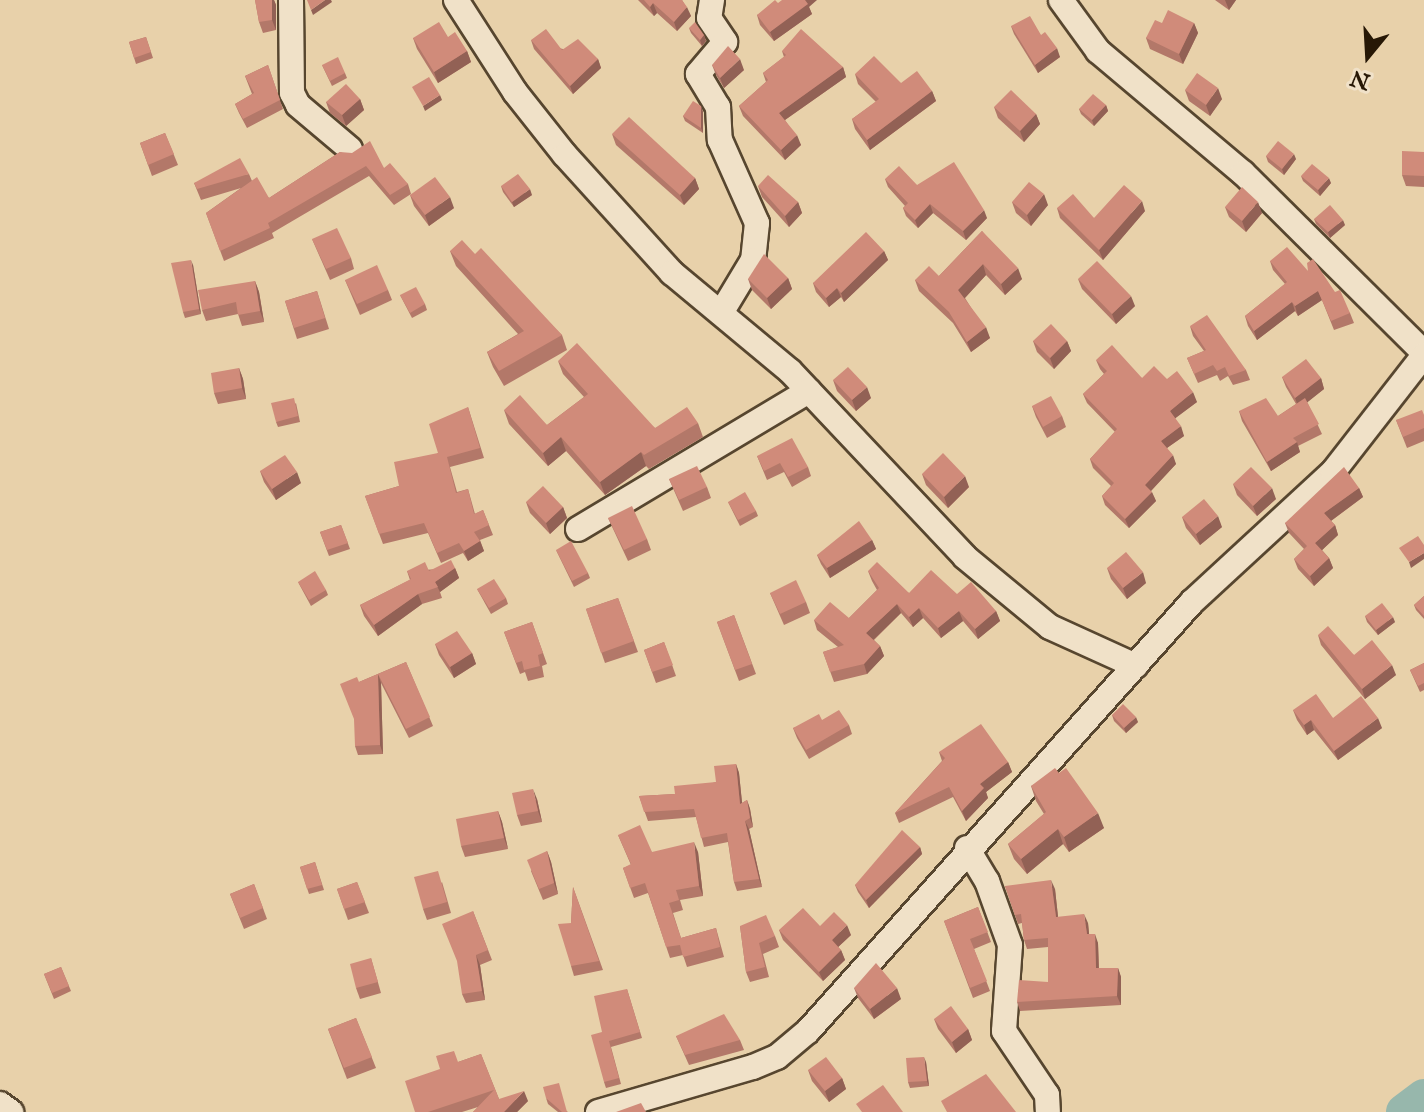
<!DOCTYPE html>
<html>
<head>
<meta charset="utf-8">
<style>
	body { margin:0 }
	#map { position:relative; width:1424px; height:1112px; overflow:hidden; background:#e8d1aa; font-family:"IM FELL English",serif }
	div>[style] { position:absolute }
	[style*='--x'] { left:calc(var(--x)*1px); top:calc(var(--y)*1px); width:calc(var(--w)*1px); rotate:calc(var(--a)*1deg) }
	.river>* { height:36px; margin:-18px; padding:0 18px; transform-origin:18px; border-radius:18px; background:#97b7ac }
	.roads { filter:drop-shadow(2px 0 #57462f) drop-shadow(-2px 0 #57462f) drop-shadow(0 2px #57462f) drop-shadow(0 -2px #57462f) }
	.minor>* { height:24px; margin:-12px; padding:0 12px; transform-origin:12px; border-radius:12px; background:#f0e1c8 }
	.wall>* { inset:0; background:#b37869 }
	.shaded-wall>* { inset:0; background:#926155 }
	.building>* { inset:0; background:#d08b7a }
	span { translate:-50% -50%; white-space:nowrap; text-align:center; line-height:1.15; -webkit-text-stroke:6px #f0e1c8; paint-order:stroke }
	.north { position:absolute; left:1328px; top:16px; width:80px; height:80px; -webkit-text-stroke:6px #f0e1c8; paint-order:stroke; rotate:198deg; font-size:22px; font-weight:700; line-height:32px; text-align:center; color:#271806 }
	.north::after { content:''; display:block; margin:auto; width:28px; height:36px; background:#271806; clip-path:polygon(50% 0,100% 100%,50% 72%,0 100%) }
</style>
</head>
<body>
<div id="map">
	<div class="river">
		<div style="--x:1404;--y:1112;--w:25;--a:-37"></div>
	</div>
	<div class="roads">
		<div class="minor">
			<div style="--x:291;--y:0;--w:93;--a:89.4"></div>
			<div style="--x:292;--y:93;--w:13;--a:63"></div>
			<div style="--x:298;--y:105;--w:68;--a:40.2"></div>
			<div style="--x:456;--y:0;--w:109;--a:57.3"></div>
			<div style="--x:515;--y:92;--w:80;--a:51.6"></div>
			<div style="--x:565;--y:155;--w:159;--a:47.8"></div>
			<div style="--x:672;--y:273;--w:153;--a:39.7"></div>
			<div style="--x:790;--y:371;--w:255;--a:46.7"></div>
			<div style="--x:965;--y:557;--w:110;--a:39.5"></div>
			<div style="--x:1050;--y:627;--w:94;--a:24.4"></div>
			<div style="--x:712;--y:0;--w:18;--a:99"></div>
			<div style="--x:709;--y:18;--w:29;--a:56"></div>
			<div style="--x:725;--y:42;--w:42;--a:130.2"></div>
			<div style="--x:698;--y:74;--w:39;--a:59"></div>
			<div style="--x:718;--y:107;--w:33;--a:87"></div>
			<div style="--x:720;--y:140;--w:91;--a:66"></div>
			<div style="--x:757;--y:223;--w:37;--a:96"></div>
			<div style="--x:753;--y:260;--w:62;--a:121.1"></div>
			<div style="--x:1061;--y:0;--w:63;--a:54"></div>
			<div style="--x:1098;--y:51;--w:189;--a:40.1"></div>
			<div style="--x:1243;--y:173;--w:255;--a:44.8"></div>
			<div style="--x:578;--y:529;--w:269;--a:-30.9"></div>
			<div style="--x:967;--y:848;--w:39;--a:59"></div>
			<div style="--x:987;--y:881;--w:68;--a:70.2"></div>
			<div style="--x:1010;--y:945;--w:86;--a:94"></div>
			<div style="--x:1004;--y:1031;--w:77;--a:56.1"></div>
			<div style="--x:1047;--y:1095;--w:17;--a:87"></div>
			<div style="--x:0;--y:1104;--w:14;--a:36"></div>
			<div style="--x:598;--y:1112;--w:161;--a:-16.2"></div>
			<div style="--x:753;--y:1067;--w:26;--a:-23"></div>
			<div style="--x:777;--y:1057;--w:40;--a:-40"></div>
			<div style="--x:808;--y:1031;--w:576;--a:-48.17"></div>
			<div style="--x:1192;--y:602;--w:192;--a:-42.7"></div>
			<div style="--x:1333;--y:472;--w:148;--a:-52.1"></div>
		</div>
	</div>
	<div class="wall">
		<div style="clip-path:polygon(255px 0,274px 0,276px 5px,276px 30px,263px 33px,259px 22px)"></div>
		<div style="clip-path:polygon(638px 0,682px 0,691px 16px,677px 31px,657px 13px,654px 16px)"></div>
		<div style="clip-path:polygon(1215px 0,1236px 0,1229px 10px)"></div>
		<div style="clip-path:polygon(778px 3px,809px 7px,812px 14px,774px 41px,760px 25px,757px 15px)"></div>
		<div style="clip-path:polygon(1162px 23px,1194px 23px,1198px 33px,1183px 64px,1150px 49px,1146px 38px)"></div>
		<div style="clip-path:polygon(1011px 26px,1041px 35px,1060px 57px,1038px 73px,1014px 34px)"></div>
		<div style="clip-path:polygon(689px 28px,704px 35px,706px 41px,702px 46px,691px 33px)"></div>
		<div style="clip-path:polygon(146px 37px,153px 58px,136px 64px,129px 42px)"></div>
		<div style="clip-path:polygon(448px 37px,467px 51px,471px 62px,438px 83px,417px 49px,413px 38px)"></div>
		<div style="clip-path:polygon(531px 40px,598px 59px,601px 68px,573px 94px,534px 49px)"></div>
		<div style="clip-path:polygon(782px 51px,843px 67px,846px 77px,785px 120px,801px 145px,785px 160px,743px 116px,739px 106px,766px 82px,763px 73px,784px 57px)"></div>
		<div style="clip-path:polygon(268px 65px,283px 109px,247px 128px,239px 113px,235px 104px,252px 94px,245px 76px)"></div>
		<div style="clip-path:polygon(322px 65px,345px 73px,347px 78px,332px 86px)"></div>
		<div style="clip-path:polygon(712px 65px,744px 70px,724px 88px,716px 75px)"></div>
		<div style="clip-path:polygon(855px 74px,901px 83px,932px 91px,936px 101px,870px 150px,855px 129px,852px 119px,876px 102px,858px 84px)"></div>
		<div style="clip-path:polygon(1185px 90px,1222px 99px,1210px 116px,1189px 101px)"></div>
		<div style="clip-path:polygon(360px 99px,364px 110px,346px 126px,330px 113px,326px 102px)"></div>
		<div style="clip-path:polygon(1106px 105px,1108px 111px,1094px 126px,1081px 114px,1079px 109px)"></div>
		<div style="clip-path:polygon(701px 106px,703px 112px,703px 133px,685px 121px,683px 116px)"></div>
		<div style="clip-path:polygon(994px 107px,1036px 114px,1040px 124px,1024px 142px,998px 118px)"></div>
		<div style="clip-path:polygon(165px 133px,178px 165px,152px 176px,140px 143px)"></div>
		<div style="clip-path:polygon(612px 134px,695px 178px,699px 189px,684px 205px,616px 145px)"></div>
		<div style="clip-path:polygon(340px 152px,384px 168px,408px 184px,411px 194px,394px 205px,369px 176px,272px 233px,274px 238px,224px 261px,206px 213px,241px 188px,201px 200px,194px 183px,249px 174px,252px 181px,269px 198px)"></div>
		<div style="clip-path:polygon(1424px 152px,1424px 187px,1406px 186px,1402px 175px)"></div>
		<div style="clip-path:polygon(1266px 156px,1296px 159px,1284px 175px,1268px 162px)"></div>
		<div style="clip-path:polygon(1301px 176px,1331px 183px,1320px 196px,1303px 181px)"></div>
		<div style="clip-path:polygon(885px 179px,917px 185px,987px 218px,966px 240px,933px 213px,918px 228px,906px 216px,903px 208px,905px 206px,888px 187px)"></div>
		<div style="clip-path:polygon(501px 186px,532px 195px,514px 207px,503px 192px)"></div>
		<div style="clip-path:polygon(758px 186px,798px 202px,802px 213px,789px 227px,762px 197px)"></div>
		<div style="clip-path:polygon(410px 195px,454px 208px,429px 226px,414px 206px)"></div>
		<div style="clip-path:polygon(1012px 202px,1048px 205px,1031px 226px,1016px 213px)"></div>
		<div style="clip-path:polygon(1225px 207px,1262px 213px,1246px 232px,1229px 217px)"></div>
		<div style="clip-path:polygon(1057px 208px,1094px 218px,1145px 211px,1103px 260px,1060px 218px)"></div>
		<div style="clip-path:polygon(1314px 219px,1345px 225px,1330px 238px,1316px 224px)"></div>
		<div style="clip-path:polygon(982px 231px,1022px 279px,1005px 295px,986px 275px,965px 298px,990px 338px,971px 352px,953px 323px,919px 291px,915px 280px,939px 276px)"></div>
		<div style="clip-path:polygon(312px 239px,351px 258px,354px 269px,330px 280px)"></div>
		<div style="clip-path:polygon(450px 251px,475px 254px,562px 335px,567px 350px,504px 386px,493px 367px,487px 352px,518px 334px,456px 266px)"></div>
		<div style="clip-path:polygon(884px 251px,888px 260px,844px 302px,841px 297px,829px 307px,816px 292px,813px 283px)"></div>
		<div style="clip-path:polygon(1270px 261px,1308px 271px,1350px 313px,1354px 323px,1334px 330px,1322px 300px,1298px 316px,1295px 311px,1257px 340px,1248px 326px,1245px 316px,1285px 284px,1273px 270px)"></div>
		<div style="clip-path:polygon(193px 265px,201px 314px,185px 318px,183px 312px)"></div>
		<div style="clip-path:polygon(788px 278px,792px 289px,771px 309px,752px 290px,748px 279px)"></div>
		<div style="clip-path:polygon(1078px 279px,1135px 306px,1116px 324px,1082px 289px)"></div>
		<div style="clip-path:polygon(345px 280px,388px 290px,392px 300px,360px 315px)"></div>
		<div style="clip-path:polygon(255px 281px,259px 292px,264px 322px,242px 326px,238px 314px,206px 321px,202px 310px)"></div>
		<div style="clip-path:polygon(317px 291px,329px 329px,297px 339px,285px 301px)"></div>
		<div style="clip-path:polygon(400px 295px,425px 304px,427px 310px,412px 318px)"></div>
		<div style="clip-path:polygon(1190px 326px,1246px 370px,1250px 380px,1233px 385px,1228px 376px,1220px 381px,1217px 375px,1198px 383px,1187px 358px,1204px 351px,1193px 336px)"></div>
		<div style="clip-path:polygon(1033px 341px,1067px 341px,1071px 351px,1054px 369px,1037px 352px)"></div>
		<div style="clip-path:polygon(1096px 360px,1142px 378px,1167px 379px,1197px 402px,1175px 418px,1184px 436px,1167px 448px,1176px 464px,1151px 491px,1156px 501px,1129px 528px,1105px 505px,1102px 496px,1111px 486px,1093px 468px,1090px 459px,1115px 432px,1087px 403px,1083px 394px,1104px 374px,1100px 369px)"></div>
		<div style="clip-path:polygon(558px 361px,655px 428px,698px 423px,703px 437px,649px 469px,646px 466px,605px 495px,566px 451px,548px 466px,509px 424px,504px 410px,547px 425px,584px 397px,563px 374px)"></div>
		<div style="clip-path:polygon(239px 368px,243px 379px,246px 399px,218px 404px,214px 393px)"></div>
		<div style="clip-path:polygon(1282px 377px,1321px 378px,1324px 389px,1307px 402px,1322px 434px,1298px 446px,1300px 452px,1271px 471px,1242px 421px,1239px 411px,1278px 416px,1296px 404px,1286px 387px)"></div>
		<div style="clip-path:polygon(833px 380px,871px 398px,856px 411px,837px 391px)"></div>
		<div style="clip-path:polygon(296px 403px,300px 422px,278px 427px,276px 422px)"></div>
		<div style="clip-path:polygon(1032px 406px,1062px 416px,1066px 427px,1047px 438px,1036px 417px)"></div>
		<div style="clip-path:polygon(468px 407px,484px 458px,450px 467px,457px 492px,468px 489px,475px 514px,483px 510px,493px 535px,480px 540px,484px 551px,468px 561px,463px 553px,441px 563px,428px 533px,383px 544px,365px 496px,399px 486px,438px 453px)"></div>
		<div style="clip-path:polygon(1424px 415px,1424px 441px,1407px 448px,1396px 420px)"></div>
		<div style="clip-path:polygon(757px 456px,808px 467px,811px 476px,792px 487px,784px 472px,767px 480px)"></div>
		<div style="clip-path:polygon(260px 471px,301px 483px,276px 500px,264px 482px)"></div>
		<div style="clip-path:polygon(922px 474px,969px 487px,948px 508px,926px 485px)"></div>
		<div style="clip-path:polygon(669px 479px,707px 487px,711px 498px,683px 511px)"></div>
		<div style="clip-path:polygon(1233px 484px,1276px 499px,1257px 516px,1237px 495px)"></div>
		<div style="clip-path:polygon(1359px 488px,1363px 497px,1331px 521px,1335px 525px,1338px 535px,1322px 550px,1329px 558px,1333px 568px,1314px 586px,1298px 569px,1294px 559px,1304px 549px,1289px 533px,1285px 523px)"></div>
		<div style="clip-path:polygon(526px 502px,563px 507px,567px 518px,550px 534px,530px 513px)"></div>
		<div style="clip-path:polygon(728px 502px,756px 511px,758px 516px,740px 526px)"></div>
		<div style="clip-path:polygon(1182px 517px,1222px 527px,1200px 545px,1186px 528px)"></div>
		<div style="clip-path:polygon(608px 518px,647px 539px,651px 550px,628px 561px)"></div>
		<div style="clip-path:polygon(341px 525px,350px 549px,329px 556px,320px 532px)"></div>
		<div style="clip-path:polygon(872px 540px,876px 549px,830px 578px,821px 564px,817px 555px)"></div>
		<div style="clip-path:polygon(556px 550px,588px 573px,590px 578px,574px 587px)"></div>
		<div style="clip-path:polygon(455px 568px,459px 578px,440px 592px,442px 598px,422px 604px,378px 636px,364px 616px,360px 605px,410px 580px,407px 571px)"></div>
		<div style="clip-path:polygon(1107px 568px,1146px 583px,1127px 599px,1111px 579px)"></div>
		<div style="clip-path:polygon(868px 571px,909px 593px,957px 594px,996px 611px,1000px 621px,978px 639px,963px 621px,941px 638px,923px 618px,913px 627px,901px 613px,874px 640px,880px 646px,884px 656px,867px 674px,834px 682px,823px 652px,838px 647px,817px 630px,814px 620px,849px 618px,877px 590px,872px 581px)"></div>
		<div style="clip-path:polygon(298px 582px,326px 590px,328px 595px,311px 606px)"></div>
		<div style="clip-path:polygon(477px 589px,506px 598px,508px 604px,491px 614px)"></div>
		<div style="clip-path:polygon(770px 593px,806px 602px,810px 613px,784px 625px)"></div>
		<div style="clip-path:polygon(1424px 596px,1424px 619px,1416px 610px,1414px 605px)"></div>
		<div style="clip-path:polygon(618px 598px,638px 652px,605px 663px,586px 609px)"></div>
		<div style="clip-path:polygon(734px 615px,756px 674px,739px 681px,717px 622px)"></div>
		<div style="clip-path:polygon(1365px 616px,1395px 622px,1378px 635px,1367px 622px)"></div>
		<div style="clip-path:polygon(532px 622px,547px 664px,542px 666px,544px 677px,528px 681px,525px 672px,520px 674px,504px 632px)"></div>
		<div style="clip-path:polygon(1318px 635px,1354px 655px,1396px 675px,1365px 699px,1321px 645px)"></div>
		<div style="clip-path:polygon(664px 642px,676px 676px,656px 683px,644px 650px)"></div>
		<div style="clip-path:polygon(435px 644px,472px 653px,476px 664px,454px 678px,439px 655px)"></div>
		<div style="clip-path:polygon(406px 662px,433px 726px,409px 738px,381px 683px,383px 754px,358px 755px,355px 746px,359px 682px)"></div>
		<div style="clip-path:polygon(1424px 663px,1424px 690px,1420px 692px,1410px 670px)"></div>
		<div style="clip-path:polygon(1293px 710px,1333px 718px,1382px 728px,1338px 760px,1314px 730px,1307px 735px,1297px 720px)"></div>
		<div style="clip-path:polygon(1112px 715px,1138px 722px,1126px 733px,1114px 721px)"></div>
		<div style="clip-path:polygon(822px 720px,849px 725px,852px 734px,809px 759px,797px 738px,793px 728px)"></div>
		<div style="clip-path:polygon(939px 752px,1008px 762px,1012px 772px,986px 792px,988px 798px,966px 821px,953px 797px,899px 823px,895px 813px,942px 761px)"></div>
		<div style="clip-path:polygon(736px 764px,739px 773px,742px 803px,747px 800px,750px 809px,753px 827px,749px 829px,762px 887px,737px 891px,734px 882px,728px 842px,704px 847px,696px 817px,648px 821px,639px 796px,675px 794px,716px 782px)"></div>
		<div style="clip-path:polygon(1059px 773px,1104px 828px,1069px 852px,1063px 844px,1027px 874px,1014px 859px,1008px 844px,1044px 814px,1036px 801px,1031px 786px)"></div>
		<div style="clip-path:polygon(537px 799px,542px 822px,521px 826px,517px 815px)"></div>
		<div style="clip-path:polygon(498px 811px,502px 822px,508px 849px,465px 857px,461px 846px)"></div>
		<div style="clip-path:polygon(618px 835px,652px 852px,698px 852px,703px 896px,680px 900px,683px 910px,673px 913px,681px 938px,716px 928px,724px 957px,687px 967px,683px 955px,670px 958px,648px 893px,634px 898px,623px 868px,631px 865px)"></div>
		<div style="clip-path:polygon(920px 847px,922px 854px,869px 908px,858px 892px,855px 885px)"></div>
		<div style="clip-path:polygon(547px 851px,551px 862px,558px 894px,543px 900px,531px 871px)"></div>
		<div style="clip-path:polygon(315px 862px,324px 890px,309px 894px,300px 867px)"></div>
		<div style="clip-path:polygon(357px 882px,369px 913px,348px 920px,337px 889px)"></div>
		<div style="clip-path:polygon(442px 882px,451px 913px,427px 920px,423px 909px)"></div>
		<div style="clip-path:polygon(254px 884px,267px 919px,244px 929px,230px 894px)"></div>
		<div style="clip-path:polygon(1005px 886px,1055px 889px,1058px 917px,1088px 923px,1089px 934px,1098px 943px,1099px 968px,1118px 968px,1121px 977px,1121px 1005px,1020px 1011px,1017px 1002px,1048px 982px,1048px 947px,1027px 949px,1024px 940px,1022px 923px,1018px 924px)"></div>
		<div style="clip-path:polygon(573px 887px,603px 970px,574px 976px,571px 966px,571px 923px)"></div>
		<div style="clip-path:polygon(978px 907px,991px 942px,974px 949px,990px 991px,973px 998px,944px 921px)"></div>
		<div style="clip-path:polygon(473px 911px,492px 960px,480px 965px,485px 1000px,466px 1003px,462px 994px)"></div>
		<div style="clip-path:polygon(740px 926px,775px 936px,779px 947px,763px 954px,769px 977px,750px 982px,746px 972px)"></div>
		<div style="clip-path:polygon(820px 926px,851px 935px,838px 947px,841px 950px,845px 960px,823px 981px,783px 940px,779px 930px)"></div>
		<div style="clip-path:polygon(371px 958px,381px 993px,360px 999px,356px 988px)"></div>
		<div style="clip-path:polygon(61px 967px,71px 991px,54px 999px,44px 974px)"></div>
		<div style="clip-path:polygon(854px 988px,901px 999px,874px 1019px,858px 998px)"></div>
		<div style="clip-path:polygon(627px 989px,642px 1038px,611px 1047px,621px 1084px,606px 1088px,604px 1082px,602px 1032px)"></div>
		<div style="clip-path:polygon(356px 1018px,376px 1068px,347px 1079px,328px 1029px)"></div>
		<div style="clip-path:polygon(934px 1019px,968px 1029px,972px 1040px,956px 1053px,938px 1029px)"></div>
		<div style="clip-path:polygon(676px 1036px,740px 1040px,744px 1050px,689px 1065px)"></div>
		<div style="clip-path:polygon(481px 1054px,499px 1099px,528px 1101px,517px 1112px,473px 1112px,478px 1107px,462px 1112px,415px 1112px,458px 1062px)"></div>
		<div style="clip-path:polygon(926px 1062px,929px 1086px,910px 1088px,908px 1082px)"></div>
		<div style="clip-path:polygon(808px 1070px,842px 1078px,846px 1089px,829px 1102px,812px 1081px)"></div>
		<div style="clip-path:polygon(546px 1098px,568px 1112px,558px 1112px,548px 1104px)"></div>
	</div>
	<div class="shaded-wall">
		<div style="clip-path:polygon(272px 0,274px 0,276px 5px,276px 30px,272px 20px)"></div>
		<div style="clip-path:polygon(325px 0,331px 0,332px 2px,313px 15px,311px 10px)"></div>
		<div style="clip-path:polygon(805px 0,817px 0,809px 7px,812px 14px,774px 41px,770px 32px)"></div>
		<div style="clip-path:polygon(1225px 0,1236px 0,1229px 10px)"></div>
		<div style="clip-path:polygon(653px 3px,657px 13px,654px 16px,650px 7px)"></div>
		<div style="clip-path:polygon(687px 7px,691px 16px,677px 31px,674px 22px)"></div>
		<div style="clip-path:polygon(1194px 23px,1198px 33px,1183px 64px,1179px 54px)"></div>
		<div style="clip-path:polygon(704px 35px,706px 41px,702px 46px,700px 40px)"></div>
		<div style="clip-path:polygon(1057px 48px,1060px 57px,1038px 73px,1035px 65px)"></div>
		<div style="clip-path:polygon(467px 51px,471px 62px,438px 83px,434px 72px)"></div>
		<div style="clip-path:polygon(598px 59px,601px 68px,573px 94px,570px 86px)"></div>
		<div style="clip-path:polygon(740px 59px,744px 70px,724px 88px,720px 78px)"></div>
		<div style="clip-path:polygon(843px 67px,846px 77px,782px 122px,779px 113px)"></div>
		<div style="clip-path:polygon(1218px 88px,1222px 99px,1210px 116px,1206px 105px)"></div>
		<div style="clip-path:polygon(932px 91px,936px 101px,870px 150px,867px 140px)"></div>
		<div style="clip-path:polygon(440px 95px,442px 100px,425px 111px,423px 106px)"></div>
		<div style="clip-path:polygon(360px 99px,364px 110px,346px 126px,342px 115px)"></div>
		<div style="clip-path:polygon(1106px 105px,1108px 111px,1094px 126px,1092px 120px)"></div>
		<div style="clip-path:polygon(701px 106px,703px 112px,703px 133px,701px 128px)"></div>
		<div style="clip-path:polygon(1036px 114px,1040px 124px,1024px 142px,1020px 131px)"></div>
		<div style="clip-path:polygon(797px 135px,801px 145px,785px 160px,781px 150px)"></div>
		<div style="clip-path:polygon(1294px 154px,1296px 159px,1284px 175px,1282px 169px)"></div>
		<div style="clip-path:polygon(695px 178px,699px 189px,684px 205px,680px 195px)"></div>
		<div style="clip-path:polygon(1329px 178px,1331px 183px,1320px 196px,1318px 190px)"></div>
		<div style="clip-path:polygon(530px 189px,532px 195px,514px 207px,512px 202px)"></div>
		<div style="clip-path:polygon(1044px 194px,1048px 205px,1031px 226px,1027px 215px)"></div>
		<div style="clip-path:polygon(450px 197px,454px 208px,429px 226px,425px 215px)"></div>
		<div style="clip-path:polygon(1142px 201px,1145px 211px,1103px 260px,1099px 250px)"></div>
		<div style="clip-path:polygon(798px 202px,802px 213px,789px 227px,785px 216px)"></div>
		<div style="clip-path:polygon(1258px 202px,1262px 213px,1246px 232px,1242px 221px)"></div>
		<div style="clip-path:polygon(930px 204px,933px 213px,918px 228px,915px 220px)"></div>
		<div style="clip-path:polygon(984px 210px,987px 218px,966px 240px,963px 231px)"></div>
		<div style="clip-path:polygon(1343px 220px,1345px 225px,1330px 238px,1328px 232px)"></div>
		<div style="clip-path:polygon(884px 251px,888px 260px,844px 302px,841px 293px)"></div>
		<div style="clip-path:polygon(191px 260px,193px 265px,201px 314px,199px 309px)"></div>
		<div style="clip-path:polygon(983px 264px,986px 275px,962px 301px,958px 290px)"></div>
		<div style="clip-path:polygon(1018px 268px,1022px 279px,1005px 295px,1001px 284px)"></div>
		<div style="clip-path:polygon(788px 278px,792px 289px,771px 309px,767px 298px)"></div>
		<div style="clip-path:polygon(255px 281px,259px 292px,264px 322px,260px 311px)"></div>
		<div style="clip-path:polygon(837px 288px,841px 297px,829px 307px,826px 298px)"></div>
		<div style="clip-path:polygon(1318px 291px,1322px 300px,1298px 316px,1295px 306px)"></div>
		<div style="clip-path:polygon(1131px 296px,1135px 306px,1116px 324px,1112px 314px)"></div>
		<div style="clip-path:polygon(1292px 302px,1295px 311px,1257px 340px,1254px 331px)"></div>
		<div style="clip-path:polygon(986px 327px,990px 338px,971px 352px,967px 342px)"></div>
		<div style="clip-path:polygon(1067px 341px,1071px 351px,1054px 369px,1050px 358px)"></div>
		<div style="clip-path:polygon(239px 368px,243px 379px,246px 399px,242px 388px)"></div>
		<div style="clip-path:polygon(1321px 378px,1324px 389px,1299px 409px,1295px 398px)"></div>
		<div style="clip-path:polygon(867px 387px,871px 398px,856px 411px,852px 400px)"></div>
		<div style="clip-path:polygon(1193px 392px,1197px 402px,1173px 420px,1170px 411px)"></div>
		<div style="clip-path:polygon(1181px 426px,1184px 436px,1164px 450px,1161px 441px)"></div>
		<div style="clip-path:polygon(561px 437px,566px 451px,548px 466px,543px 453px)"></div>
		<div style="clip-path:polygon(1297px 442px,1300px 452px,1271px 471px,1267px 462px)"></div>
		<div style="clip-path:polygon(641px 452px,646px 466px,605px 495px,600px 482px)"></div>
		<div style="clip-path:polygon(1173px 455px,1176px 464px,1148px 494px,1145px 485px)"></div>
		<div style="clip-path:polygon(297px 472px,301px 483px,276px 500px,272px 489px)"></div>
		<div style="clip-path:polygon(965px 476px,969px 487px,948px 508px,944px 497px)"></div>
		<div style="clip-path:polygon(1272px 488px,1276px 499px,1257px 516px,1253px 506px)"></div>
		<div style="clip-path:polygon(1359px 488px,1363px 497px,1328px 523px,1324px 513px)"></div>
		<div style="clip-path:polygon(1152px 492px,1156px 501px,1129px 528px,1125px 519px)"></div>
		<div style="clip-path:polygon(563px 507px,567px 518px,550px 534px,546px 523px)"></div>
		<div style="clip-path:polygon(1218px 516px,1222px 527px,1200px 545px,1196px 534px)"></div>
		<div style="clip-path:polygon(1335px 525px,1338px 535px,1319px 553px,1315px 543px)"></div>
		<div style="clip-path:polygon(872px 540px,876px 549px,830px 578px,827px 568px)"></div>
		<div style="clip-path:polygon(480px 541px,484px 551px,468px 561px,464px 551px)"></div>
		<div style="clip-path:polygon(1424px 553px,1424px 559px,1411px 568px,1409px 562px)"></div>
		<div style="clip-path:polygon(1329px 558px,1333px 568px,1314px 586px,1310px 576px)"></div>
		<div style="clip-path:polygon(455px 568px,459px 578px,440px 592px,435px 582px)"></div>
		<div style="clip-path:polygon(1143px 572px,1146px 583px,1127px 599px,1123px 588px)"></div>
		<div style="clip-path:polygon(418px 594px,422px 604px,378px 636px,374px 625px)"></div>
		<div style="clip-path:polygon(897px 604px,901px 613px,870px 643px,866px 633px)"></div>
		<div style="clip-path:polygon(919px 608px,923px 618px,913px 627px,909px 617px)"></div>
		<div style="clip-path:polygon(959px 611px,963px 621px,941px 638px,938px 628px)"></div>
		<div style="clip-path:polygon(996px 611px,1000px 621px,978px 639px,975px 629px)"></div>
		<div style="clip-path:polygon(1393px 617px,1395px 622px,1378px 635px,1376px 630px)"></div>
		<div style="clip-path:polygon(880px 646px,884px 656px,867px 674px,864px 664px)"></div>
		<div style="clip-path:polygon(472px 653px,476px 664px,454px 678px,450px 667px)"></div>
		<div style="clip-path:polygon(1392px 665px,1396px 675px,1365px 699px,1362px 689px)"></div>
		<div style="clip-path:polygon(378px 674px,381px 683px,383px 754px,380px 745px)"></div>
		<div style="clip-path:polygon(1136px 717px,1138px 722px,1126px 733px,1124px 728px)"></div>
		<div style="clip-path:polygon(1378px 718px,1382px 728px,1338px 760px,1334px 751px)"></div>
		<div style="clip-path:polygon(1311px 720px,1314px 730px,1307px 735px,1304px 725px)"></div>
		<div style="clip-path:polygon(1008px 762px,1012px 772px,986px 792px,988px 798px,966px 821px,962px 811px,980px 784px)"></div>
		<div style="clip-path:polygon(736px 764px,739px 773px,743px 812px,740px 804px)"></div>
		<div style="clip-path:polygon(533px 789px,537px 799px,542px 822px,538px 811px)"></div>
		<div style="clip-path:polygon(747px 800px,750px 809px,753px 827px,750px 818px)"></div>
		<div style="clip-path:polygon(498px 811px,502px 822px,508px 849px,504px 838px)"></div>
		<div style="clip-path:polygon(1098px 813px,1104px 828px,1069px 852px,1064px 837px)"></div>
		<div style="clip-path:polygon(745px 821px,749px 829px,762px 887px,759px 879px)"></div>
		<div style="clip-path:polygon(1058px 829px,1063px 844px,1027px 874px,1021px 859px)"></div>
		<div style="clip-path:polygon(694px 842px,698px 852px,703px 896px,699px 886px)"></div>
		<div style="clip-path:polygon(920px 847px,922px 854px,869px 908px,866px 900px)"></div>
		<div style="clip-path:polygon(547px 851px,551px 862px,558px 894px,554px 883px)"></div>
		<div style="clip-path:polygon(1051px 880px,1055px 889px,1059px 926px,1056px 917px)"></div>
		<div style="clip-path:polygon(1084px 914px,1088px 923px,1090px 944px,1087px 934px)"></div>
		<div style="clip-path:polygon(847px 925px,851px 935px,835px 950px,832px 940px)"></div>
		<div style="clip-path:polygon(1095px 934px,1098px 943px,1099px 977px,1096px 968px)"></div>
		<div style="clip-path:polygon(841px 950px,845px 960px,823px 981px,819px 972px)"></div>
		<div style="clip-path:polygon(476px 955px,480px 965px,485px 1000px,482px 991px)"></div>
		<div style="clip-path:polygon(1118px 968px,1121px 977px,1121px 1005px,1117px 996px)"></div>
		<div style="clip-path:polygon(897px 988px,901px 999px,874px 1019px,870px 1009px)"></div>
		<div style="clip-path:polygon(968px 1029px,972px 1040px,956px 1053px,952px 1042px)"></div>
		<div style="clip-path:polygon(924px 1057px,926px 1062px,929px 1086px,927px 1081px)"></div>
		<div style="clip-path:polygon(842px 1078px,846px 1089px,829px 1102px,825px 1091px)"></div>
		<div style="clip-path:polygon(524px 1091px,528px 1101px,517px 1112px,504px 1112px)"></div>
	</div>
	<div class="building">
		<div style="clip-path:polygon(255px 0,272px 0,272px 20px,259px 22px)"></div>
		<div style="clip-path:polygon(307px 0,325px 0,311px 10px)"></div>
		<div style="clip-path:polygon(644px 0,682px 0,687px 7px,674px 22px,653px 3px,650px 7px)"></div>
		<div style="clip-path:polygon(775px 0,778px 3px,782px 0,805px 0,808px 4px,770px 32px,757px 15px)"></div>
		<div style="clip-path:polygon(1168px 10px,1194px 23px,1179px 54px,1146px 38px,1155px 20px,1162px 23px)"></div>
		<div style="clip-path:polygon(1030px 16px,1041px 35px,1045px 32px,1057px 48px,1035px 65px,1011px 26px)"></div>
		<div style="clip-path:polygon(439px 22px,448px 37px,455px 32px,467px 51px,434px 72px,413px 38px)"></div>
		<div style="clip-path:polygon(695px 22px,704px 35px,700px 40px,689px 28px)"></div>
		<div style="clip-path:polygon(546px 29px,562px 50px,578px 39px,598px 59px,570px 86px,531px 40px)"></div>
		<div style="clip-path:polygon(801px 29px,843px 67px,779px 113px,797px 135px,781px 150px,739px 106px,768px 80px,763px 73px,786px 55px,782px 51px)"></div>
		<div style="clip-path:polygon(146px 37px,151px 52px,134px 58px,129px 42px)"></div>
		<div style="clip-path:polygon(728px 46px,740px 59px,720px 78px,712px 65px)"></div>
		<div style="clip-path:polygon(874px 56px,901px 83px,917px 71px,932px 91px,867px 140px,852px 119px,879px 99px,855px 74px)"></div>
		<div style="clip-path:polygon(338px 57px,345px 73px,330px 81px,322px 65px)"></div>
		<div style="clip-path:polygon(268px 65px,280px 100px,243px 119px,235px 104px,254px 93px,245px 76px)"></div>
		<div style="clip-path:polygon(1197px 73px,1218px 88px,1206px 105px,1185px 90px)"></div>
		<div style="clip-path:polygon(429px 77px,440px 95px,423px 106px,412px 87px)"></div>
		<div style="clip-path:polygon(346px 84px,360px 99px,342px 115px,326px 102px)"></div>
		<div style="clip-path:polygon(1011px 90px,1036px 114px,1020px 131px,994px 107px)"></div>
		<div style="clip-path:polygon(1093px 94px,1106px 105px,1092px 120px,1079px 109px)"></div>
		<div style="clip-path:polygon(693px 101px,701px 106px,701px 128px,683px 116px)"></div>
		<div style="clip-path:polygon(629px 117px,695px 178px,680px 195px,612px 134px)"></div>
		<div style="clip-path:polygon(165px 133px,174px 154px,148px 165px,140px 143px)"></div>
		<div style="clip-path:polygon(370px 141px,384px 168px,390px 163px,408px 184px,390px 195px,366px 166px,268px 223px,270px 228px,220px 251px,206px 213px,257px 177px,269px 198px,340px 152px,352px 153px)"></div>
		<div style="clip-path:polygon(1278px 141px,1294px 154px,1282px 169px,1266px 156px)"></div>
		<div style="clip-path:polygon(1402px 151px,1424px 152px,1424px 176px,1402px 175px)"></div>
		<div style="clip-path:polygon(240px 158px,249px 174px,197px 189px,194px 183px)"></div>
		<div style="clip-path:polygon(954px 162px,984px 210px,963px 231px,930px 204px,915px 220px,903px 208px,908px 203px,885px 179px,899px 166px,917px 185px)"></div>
		<div style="clip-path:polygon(1312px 164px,1329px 178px,1318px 190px,1301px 176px)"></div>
		<div style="clip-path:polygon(518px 174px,530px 189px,512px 202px,501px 186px)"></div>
		<div style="clip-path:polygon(768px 175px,798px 202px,785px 216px,758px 186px)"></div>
		<div style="clip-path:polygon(435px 177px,450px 197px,425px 215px,410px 195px)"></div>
		<div style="clip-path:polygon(1029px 182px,1044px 194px,1027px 215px,1012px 202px)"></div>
		<div style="clip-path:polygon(1124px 185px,1142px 201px,1099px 250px,1057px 208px,1073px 194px,1094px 218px)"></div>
		<div style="clip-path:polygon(1242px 187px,1258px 202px,1242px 221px,1225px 207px)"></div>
		<div style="clip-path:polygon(1330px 205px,1343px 220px,1328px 232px,1314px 219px)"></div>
		<div style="clip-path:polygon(337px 228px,351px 258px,326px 269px,312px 239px)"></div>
		<div style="clip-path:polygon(982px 231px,1018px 268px,1001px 284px,983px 264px,958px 290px,986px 327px,967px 342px,949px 312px,915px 280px,929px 266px,939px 276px)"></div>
		<div style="clip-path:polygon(866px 232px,884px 251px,841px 293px,837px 288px,826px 298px,813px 283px)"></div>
		<div style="clip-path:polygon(462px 240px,475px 254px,481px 248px,562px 335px,499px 371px,487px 352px,524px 331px,450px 251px)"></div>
		<div style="clip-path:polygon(1287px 247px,1308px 271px,1307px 263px,1313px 259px,1335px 292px,1340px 290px,1350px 313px,1331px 321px,1318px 291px,1295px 306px,1292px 302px,1254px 331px,1245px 316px,1287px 282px,1270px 261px)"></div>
		<div style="clip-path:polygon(764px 254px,788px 278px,767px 298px,748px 279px)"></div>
		<div style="clip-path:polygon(191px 260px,199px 309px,183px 312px,171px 263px)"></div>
		<div style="clip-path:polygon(1097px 261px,1131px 296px,1112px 314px,1078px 279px)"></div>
		<div style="clip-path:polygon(377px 265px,388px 290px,357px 304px,345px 280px)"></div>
		<div style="clip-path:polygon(255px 281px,260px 311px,238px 315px,236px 302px,202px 310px,198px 290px)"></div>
		<div style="clip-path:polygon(416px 287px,425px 304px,410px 313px,400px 295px)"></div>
		<div style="clip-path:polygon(317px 291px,325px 318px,294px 328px,285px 301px)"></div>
		<div style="clip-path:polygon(1207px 315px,1246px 370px,1229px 376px,1225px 367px,1217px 371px,1213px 365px,1194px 374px,1187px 358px,1206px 350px,1190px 326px)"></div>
		<div style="clip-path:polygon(1051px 324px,1067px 341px,1050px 358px,1033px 341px)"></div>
		<div style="clip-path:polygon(577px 343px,655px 428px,687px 407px,698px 423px,644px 455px,641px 452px,600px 482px,561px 437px,543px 453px,504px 410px,520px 395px,547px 425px,588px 394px,558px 361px)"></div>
		<div style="clip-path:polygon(1112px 345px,1142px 378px,1154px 366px,1167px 379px,1177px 371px,1193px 392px,1170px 411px,1181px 426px,1161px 441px,1173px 455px,1145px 485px,1152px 492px,1125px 519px,1102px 496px,1114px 483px,1090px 459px,1117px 429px,1083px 394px,1107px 371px,1096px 360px)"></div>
		<div style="clip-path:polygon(1306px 359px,1321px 378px,1295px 398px,1282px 377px)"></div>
		<div style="clip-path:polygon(848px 367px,867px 387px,852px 400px,833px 380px)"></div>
		<div style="clip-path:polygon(239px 368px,242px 388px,214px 393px,211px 373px)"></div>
		<div style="clip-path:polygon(1051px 396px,1062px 416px,1043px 427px,1032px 406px)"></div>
		<div style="clip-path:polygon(294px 398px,298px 416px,276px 422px,271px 403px)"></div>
		<div style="clip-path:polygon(1266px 398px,1278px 416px,1305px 398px,1319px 424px,1293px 438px,1297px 442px,1267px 462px,1239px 411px)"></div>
		<div style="clip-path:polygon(468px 407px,480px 448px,447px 457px,456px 493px,468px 489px,474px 514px,483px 510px,489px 525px,474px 532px,480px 541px,464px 551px,459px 543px,437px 553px,424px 523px,379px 534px,365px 496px,399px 486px,394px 462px,438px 453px,429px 424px)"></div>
		<div style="clip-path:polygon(1422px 410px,1424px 415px,1424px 428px,1403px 437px,1396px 420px)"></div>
		<div style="clip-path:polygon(792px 438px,808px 467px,788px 477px,780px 463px,764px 471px,757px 456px)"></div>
		<div style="clip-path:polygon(943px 453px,965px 476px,944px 497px,922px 474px)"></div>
		<div style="clip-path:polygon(285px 455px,297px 472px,272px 489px,260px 471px)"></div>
		<div style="clip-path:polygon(697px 466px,707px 487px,679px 500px,669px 479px)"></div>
		<div style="clip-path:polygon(1251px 467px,1272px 488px,1253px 506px,1233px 484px)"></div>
		<div style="clip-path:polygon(1344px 467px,1359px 488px,1324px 513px,1335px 525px,1315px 543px,1329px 558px,1310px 576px,1294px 559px,1307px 546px,1285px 523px)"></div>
		<div style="clip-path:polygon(543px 486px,563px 507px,546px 523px,526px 502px)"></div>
		<div style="clip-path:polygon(745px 492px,756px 511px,738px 520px,728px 502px)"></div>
		<div style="clip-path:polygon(1204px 499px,1218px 516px,1196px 534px,1182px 517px)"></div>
		<div style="clip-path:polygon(632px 506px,647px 539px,624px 550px,608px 518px)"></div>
		<div style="clip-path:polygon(859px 521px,872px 540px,827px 568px,817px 555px)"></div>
		<div style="clip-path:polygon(341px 525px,348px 543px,327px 550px,320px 532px)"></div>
		<div style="clip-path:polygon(1418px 536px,1424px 545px,1424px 553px,1409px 562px,1399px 548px)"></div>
		<div style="clip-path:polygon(571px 541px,588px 573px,572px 581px,556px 550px)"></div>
		<div style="clip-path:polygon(1126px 552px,1143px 572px,1123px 588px,1107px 568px)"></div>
		<div style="clip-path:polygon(451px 560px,455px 568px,435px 582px,438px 587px,418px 594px,374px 625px,360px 605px,411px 579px,407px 571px,425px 562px,429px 571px)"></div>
		<div style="clip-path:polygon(877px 562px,909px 593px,931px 570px,957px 594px,971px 582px,996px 611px,975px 629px,959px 611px,938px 628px,919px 608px,909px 617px,897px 604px,866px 633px,880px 646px,864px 664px,830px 672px,823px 652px,844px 645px,814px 620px,830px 602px,849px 618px,879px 588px,868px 571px)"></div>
		<div style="clip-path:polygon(315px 571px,326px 590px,309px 600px,298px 582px)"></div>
		<div style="clip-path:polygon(494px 579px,506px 598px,489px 608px,477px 589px)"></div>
		<div style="clip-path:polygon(796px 580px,806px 602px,780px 614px,770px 593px)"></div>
		<div style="clip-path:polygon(1424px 596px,1424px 616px,1414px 605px)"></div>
		<div style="clip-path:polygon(618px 598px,634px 641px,601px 653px,586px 609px)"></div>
		<div style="clip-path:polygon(1382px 603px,1393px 617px,1376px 630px,1365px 616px)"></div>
		<div style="clip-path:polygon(734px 615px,752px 664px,735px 670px,717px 622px)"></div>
		<div style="clip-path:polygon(532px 622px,543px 653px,538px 655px,540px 666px,524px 670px,522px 661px,516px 663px,504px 632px)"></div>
		<div style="clip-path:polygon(1328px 626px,1354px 655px,1372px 640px,1392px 665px,1362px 689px,1318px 635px)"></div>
		<div style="clip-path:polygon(457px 631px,472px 653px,450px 667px,435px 644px)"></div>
		<div style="clip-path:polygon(664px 642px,673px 665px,652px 672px,644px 650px)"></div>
		<div style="clip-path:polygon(406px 662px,430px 717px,406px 729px,378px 674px,380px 745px,355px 746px,354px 719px,340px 684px,357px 677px,359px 682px)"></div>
		<div style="clip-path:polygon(1424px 663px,1424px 683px,1418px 686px,1410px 670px)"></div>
		<div style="clip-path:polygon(1316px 694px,1333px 718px,1361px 696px,1378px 718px,1334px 751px,1311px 720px,1304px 725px,1293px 710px)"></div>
		<div style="clip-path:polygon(1123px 704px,1136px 717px,1124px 728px,1112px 715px)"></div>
		<div style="clip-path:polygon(839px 710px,849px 725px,806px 750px,793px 728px,819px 714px,822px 720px)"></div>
		<div style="clip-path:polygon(981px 724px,1008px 762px,980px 784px,984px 788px,962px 811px,949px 787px,895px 813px,945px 758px,939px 752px)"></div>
		<div style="clip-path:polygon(736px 764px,740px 804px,747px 800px,750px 818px,745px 821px,759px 879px,734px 882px,727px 833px,701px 838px,694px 809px,644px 812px,639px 796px,675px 794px,674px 786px,716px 782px,714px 766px)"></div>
		<div style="clip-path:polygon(1055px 768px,1059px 773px,1066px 768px,1098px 813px,1064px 837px,1058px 829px,1021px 859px,1008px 844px,1046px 812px,1031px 786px)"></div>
		<div style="clip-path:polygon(533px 789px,538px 811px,517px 815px,512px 793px)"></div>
		<div style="clip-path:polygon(498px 811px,504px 838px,461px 846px,456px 819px)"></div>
		<div style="clip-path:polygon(640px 825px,652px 852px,694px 842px,699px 886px,676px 890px,679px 900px,669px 903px,681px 938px,716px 928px,720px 947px,683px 957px,680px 945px,666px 947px,645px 883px,630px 888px,623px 868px,631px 864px,618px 835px)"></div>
		<div style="clip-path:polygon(902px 830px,920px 847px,866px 900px,855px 885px)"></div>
		<div style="clip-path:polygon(547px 851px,554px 883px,539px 889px,527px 860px)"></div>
		<div style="clip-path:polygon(315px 862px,322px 885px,307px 889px,300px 867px)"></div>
		<div style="clip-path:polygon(438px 871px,447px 902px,423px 909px,414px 877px)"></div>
		<div style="clip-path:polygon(1051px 880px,1056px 917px,1084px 914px,1087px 934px,1095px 934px,1096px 968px,1118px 968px,1117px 996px,1017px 1002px,1019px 980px,1048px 982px,1048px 938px,1024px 940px,1021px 914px,1015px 915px,1005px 886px)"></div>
		<div style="clip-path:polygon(357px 882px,365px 902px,344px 909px,337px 889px)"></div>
		<div style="clip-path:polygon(254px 884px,263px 908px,240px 918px,230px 894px)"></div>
		<div style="clip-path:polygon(573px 887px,599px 961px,571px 966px,558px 924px,571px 923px)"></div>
		<div style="clip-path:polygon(978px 907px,988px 932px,970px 939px,987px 981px,970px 988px,944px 921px)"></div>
		<div style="clip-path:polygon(803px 908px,820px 926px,834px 912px,847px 925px,832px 940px,841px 950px,819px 972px,779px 930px)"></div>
		<div style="clip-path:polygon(473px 911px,488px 950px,476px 955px,482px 991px,462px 994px,457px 961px,442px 924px)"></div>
		<div style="clip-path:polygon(766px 915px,775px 936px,759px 943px,765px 967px,746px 972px,740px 926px)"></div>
		<div style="clip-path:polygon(371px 958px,378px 982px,356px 988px,350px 964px)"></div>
		<div style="clip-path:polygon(876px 963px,897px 988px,870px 1009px,854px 988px)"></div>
		<div style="clip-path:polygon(61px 967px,69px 986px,52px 993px,44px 974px)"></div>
		<div style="clip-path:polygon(627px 989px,640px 1032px,609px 1041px,619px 1078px,604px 1082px,591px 1035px,602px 1032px,594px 996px)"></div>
		<div style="clip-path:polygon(951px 1006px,968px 1029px,952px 1042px,934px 1019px)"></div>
		<div style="clip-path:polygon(724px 1014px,740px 1040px,685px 1055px,676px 1036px)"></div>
		<div style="clip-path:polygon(356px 1018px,372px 1057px,344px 1068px,328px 1029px)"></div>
		<div style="clip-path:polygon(454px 1051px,458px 1062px,481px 1054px,499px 1099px,524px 1091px,504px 1112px,473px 1112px,494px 1090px,428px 1112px,415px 1112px,405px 1081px,440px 1069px,436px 1056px)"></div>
		<div style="clip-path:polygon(826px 1057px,842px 1078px,825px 1091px,808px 1070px)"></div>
		<div style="clip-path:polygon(924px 1057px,927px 1081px,908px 1082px,906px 1058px)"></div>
		<div style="clip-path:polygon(986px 1074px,1016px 1112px,947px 1112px,941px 1101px)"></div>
		<div style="clip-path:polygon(559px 1083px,567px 1112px,562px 1112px,546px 1098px,543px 1087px)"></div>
		<div style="clip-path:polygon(883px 1085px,903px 1112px,862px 1112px,856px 1104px)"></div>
		<div style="clip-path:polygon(641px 1103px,646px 1112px,616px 1112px)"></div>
	</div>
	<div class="north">N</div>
</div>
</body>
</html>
